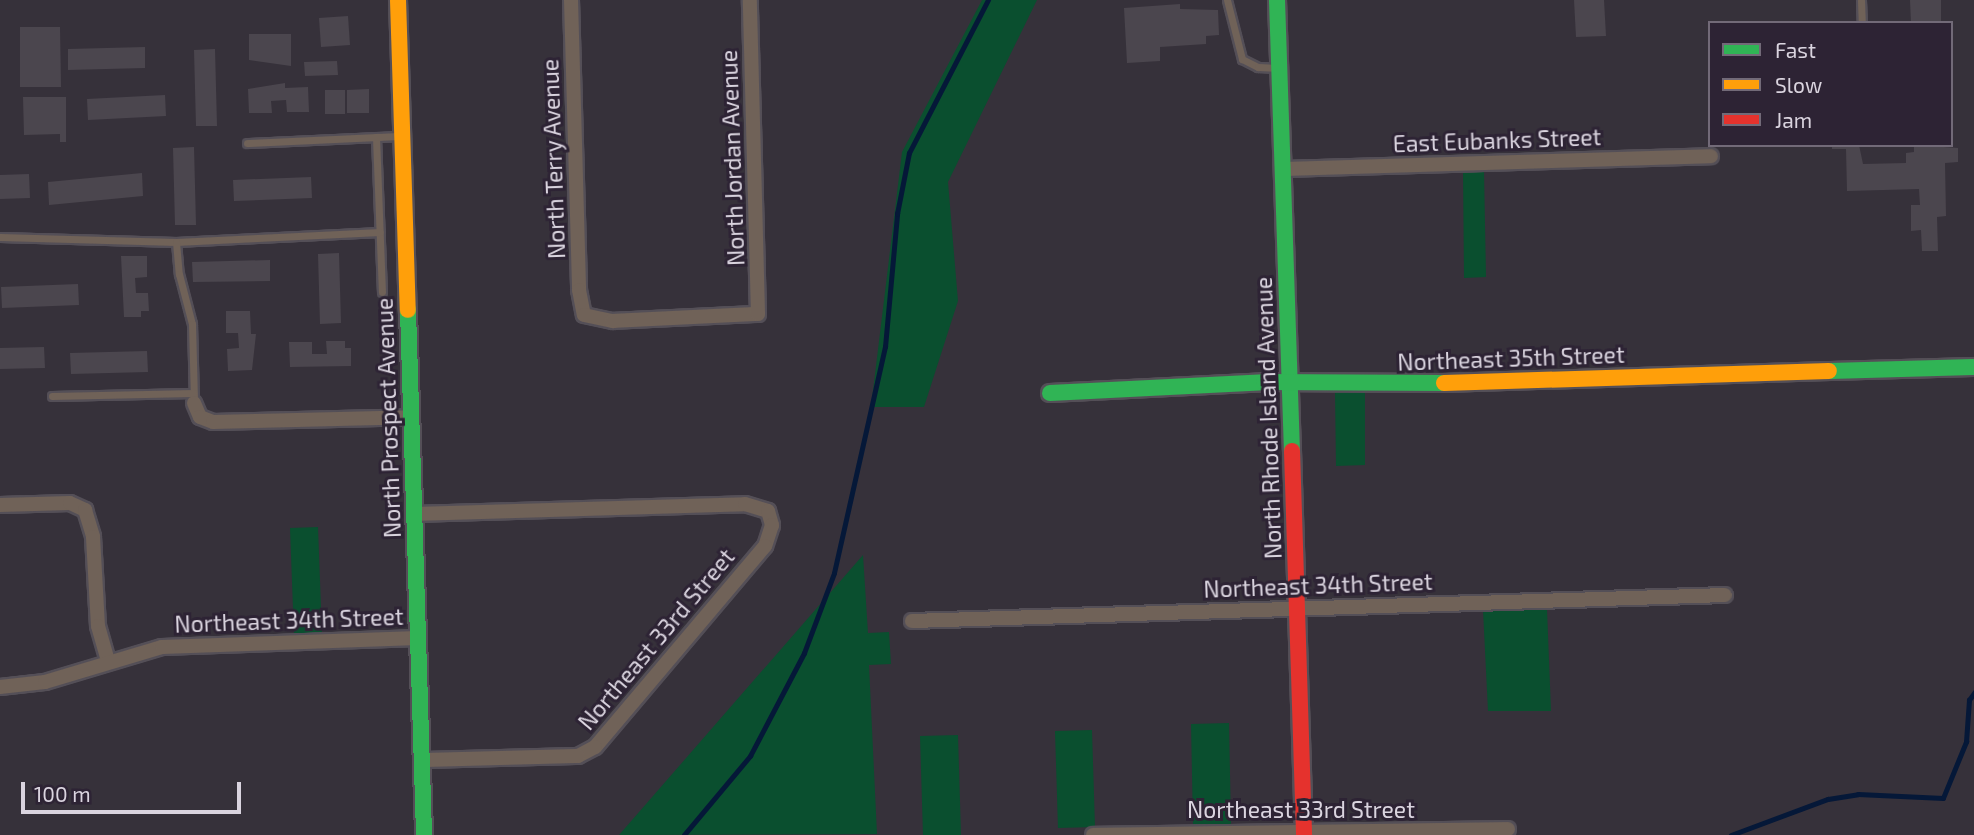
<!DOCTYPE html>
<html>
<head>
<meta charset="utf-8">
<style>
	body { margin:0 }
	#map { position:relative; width:1974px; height:835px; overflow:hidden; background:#36313a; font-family:"Exo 2",sans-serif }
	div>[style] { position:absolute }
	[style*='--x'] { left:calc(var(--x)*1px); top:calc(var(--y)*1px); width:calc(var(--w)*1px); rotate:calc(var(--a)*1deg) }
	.green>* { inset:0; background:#0a4f2f }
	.stream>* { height:4.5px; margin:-2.25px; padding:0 2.25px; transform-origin:2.25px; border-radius:2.25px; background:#051838 }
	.building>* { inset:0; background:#4b464e }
	.roads { filter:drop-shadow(2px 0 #544f57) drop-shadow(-2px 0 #544f57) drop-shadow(0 2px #544f57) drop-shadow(0 -2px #544f57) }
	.lane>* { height:7px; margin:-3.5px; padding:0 3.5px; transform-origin:3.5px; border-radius:3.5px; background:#706258 }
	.street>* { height:14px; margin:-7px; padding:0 7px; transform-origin:7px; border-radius:7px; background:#706258 }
	.fast>* { height:16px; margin:-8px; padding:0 8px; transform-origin:8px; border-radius:8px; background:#30b455 }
	.slow>* { height:16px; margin:-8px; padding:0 8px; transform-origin:8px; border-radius:8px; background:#ff9f0a }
	.jam>* { height:16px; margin:-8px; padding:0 8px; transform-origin:8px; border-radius:8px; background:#e5322d }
	span { translate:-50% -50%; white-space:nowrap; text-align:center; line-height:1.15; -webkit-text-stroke:6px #2d2334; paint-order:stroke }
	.street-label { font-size:23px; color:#dad4df }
	.legend { position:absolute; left:1708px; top:21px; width:245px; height:126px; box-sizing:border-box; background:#2d2334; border:2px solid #726a78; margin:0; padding:9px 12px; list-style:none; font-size:21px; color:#dad4df }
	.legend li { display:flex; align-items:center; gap:14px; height:35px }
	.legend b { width:35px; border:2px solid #726a78 }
	.scale { position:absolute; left:21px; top:782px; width:220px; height:32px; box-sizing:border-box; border:4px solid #dad4df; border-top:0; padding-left:9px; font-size:21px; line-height:24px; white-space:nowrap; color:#dad4df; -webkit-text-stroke:5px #2d2334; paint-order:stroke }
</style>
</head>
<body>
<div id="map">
	<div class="green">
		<div style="clip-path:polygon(982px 0,1037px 0,948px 182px,958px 301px,924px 407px,871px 407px,902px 152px)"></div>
		<div style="clip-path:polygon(1484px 171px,1486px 277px,1464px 278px,1463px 171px)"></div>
		<div style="clip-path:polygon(1335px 391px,1365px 391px,1365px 465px,1336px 466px)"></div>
		<div style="clip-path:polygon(318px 527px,322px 635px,294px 636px,290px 528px)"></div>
		<div style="clip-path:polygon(863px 555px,868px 633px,889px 632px,891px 664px,869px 665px,877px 834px,619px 835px)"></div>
		<div style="clip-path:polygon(1547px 609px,1551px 711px,1488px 711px,1483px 610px)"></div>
		<div style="clip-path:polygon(1229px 723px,1231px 824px,1193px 825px,1191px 724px)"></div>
		<div style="clip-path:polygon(1092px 730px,1095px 827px,1058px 828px,1055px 731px)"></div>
		<div style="clip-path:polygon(958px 735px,961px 835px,923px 835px,920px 736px)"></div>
	</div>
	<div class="stream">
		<div style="--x:684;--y:835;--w:103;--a:-50.1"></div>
		<div style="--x:750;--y:756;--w:116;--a:-62.3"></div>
		<div style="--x:804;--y:653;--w:85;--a:-69.4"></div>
		<div style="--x:834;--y:573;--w:232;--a:-77.3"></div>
		<div style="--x:885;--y:347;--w:134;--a:-84.8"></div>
		<div style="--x:897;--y:214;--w:62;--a:-78.9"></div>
		<div style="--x:909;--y:153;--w:172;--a:-62.7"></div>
		<div style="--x:1731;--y:835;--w:103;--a:-20.4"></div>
		<div style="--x:1828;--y:799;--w:30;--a:-9"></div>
		<div style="--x:1858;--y:794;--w:85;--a:2.7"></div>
		<div style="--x:1943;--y:798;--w:61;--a:-67.7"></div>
		<div style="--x:1966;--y:742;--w:42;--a:-85.9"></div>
		<div style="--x:1969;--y:700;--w:9;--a:-54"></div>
	</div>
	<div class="building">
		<div style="clip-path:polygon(1574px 0,1604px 0,1606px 36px,1576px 37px)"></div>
		<div style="clip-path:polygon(1910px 0,1941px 0,1941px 23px,1911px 23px)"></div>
		<div style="clip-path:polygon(1180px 4px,1180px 9px,1218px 10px,1219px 35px,1206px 36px,1206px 44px,1160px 47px,1160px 61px,1127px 63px,1124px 8px)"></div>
		<div style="clip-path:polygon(348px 16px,350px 45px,321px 47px,319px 18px)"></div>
		<div style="clip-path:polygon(20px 27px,60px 27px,61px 87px,20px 87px)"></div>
		<div style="clip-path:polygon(249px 34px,291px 34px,291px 66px,249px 60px)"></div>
		<div style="clip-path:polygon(145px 47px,145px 68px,68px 70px,68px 49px)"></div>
		<div style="clip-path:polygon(215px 49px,217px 126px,196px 126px,194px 50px)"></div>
		<div style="clip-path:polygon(337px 61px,338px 75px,305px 76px,304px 62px)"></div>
		<div style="clip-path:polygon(285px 83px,285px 88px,308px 87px,309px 112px,287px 112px,286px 100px,271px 101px,272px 113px,249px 113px,248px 89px)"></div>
		<div style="clip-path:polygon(369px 89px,369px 113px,347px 113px,347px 90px)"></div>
		<div style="clip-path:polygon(325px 90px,345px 90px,345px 114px,325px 114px)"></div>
		<div style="clip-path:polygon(165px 95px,166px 116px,88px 120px,87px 99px)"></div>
		<div style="clip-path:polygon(23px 97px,66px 97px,66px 142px,60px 142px,60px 134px,24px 135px)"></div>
		<div style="clip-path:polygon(1832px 145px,1859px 145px,1863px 164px,1906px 163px,1906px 153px,1914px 152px,1914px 145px,1958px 148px,1958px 162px,1945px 163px,1946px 216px,1937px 217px,1938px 251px,1922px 251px,1921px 230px,1911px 231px,1911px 205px,1920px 205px,1919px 189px,1847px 191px,1846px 149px,1832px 149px)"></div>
		<div style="clip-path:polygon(194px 147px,196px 225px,175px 225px,173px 148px)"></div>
		<div style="clip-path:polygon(142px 173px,143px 196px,49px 205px,48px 182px)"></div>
		<div style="clip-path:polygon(29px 174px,30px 198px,0 199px,0 175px)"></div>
		<div style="clip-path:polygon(311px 177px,312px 198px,234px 201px,233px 180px)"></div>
		<div style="clip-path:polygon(339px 253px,341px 323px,320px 324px,318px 254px)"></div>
		<div style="clip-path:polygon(121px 256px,147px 256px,147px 277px,135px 278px,136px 293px,148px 293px,149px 311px,141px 311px,141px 317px,124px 317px)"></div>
		<div style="clip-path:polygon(270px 260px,270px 281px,193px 282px,192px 262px)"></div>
		<div style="clip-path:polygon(78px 284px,79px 305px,2px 308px,1px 287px)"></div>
		<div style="clip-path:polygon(226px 311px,250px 311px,251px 334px,256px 334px,252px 370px,228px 371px,227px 349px,239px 348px,238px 333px,226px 333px)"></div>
		<div style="clip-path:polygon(326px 341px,345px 341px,345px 348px,351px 348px,351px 366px,290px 367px,289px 342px,312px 342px,312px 354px,327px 354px)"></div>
		<div style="clip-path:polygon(44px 347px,45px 368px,0 369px,0 348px)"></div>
		<div style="clip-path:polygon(147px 351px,148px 372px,71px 374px,70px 353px)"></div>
	</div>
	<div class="roads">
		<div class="lane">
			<div style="--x:1227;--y:0;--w:61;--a:75.7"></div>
			<div style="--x:1242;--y:59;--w:18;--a:27"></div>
			<div style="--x:1258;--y:67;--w:21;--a:3"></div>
			<div style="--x:1861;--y:0;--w:23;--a:88"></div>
			<div style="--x:376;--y:137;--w:155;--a:87.8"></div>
			<div style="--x:247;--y:143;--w:154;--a:-2.6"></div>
			<div style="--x:0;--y:237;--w:176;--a:1.6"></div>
			<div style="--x:176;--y:242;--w:204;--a:-2.8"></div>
			<div style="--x:176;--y:242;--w:32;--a:85"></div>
			<div style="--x:179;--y:274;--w:52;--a:75.4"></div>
			<div style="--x:192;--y:324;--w:79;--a:88.5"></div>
			<div style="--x:52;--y:396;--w:141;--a:-1.2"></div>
		</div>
		<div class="street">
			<div style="--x:571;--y:0;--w:290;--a:88.4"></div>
			<div style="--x:579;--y:290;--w:25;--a:79"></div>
			<div style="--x:584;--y:315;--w:30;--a:12"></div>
			<div style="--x:613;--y:321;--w:145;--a:-2.8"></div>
			<div style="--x:758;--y:314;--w:314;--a:-91.5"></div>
			<div style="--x:1283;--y:169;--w:428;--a:-1.7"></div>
			<div style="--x:194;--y:403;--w:15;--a:67"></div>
			<div style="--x:200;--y:417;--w:14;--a:21"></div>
			<div style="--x:213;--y:422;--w:198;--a:-1.4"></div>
			<div style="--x:0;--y:505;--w:70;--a:-1.6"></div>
			<div style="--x:70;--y:503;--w:17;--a:25"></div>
			<div style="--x:85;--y:510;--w:28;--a:73"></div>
			<div style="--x:93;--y:537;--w:89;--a:86.8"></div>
			<div style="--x:98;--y:626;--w:37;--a:74"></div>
			<div style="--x:414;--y:514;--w:331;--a:-1.7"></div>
			<div style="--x:745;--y:504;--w:24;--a:17"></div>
			<div style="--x:768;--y:511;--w:15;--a:74"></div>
			<div style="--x:772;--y:525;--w:22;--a:108"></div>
			<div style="--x:765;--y:546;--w:263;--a:130.2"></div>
			<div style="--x:595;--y:747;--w:19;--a:152"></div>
			<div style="--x:578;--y:756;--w:156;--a:178.5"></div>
			<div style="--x:912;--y:621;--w:813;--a:-1.83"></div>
			<div style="--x:0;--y:687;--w:45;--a:-6.3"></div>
			<div style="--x:45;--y:682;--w:122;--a:-16.7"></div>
			<div style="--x:162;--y:647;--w:256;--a:-2"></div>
			<div style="--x:1093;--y:835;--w:415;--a:-0.8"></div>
		</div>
		<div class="fast">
			<div style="--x:1277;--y:0;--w:451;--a:88.1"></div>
			<div style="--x:408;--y:310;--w:525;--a:88.25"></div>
			<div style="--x:1829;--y:371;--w:145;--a:-1.6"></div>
			<div style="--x:1050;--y:393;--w:214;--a:-2.9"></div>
			<div style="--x:1264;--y:382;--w:180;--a:0.3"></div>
		</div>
		<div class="slow">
			<div style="--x:398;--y:0;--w:310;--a:88.2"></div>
			<div style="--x:1444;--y:383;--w:385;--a:-1.8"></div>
		</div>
		<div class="jam">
			<div style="--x:1292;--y:451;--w:384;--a:88.2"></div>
		</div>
	</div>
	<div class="street-label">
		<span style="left:1497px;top:140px;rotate:-2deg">East Eubanks Street</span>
		<span style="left:732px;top:158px;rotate:-92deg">North Jordan Avenue</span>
		<span style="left:553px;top:159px;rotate:-92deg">North Terry Avenue</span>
		<span style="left:1511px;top:358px;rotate:-2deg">Northeast 35th Street</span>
		<span style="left:388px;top:418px;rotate:-92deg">North Prospect Avenue</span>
		<span style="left:1268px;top:418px;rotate:-92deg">North Rhode Island Avenue</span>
		<span style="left:1318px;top:585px;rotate:-2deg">Northeast 34th Street</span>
		<span style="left:289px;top:620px;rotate:-2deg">Northeast 34th Street</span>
		<span style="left:656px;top:639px;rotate:-50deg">Northeast 33rd Street</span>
		<span style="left:1301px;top:809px">Northeast 33rd Street</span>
	</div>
	<ul class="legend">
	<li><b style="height:9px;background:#30b455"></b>Fast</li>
	<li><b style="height:9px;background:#ff9f0a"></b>Slow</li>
	<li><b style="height:9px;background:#e5322d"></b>Jam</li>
	</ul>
	<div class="scale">100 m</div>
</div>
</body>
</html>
